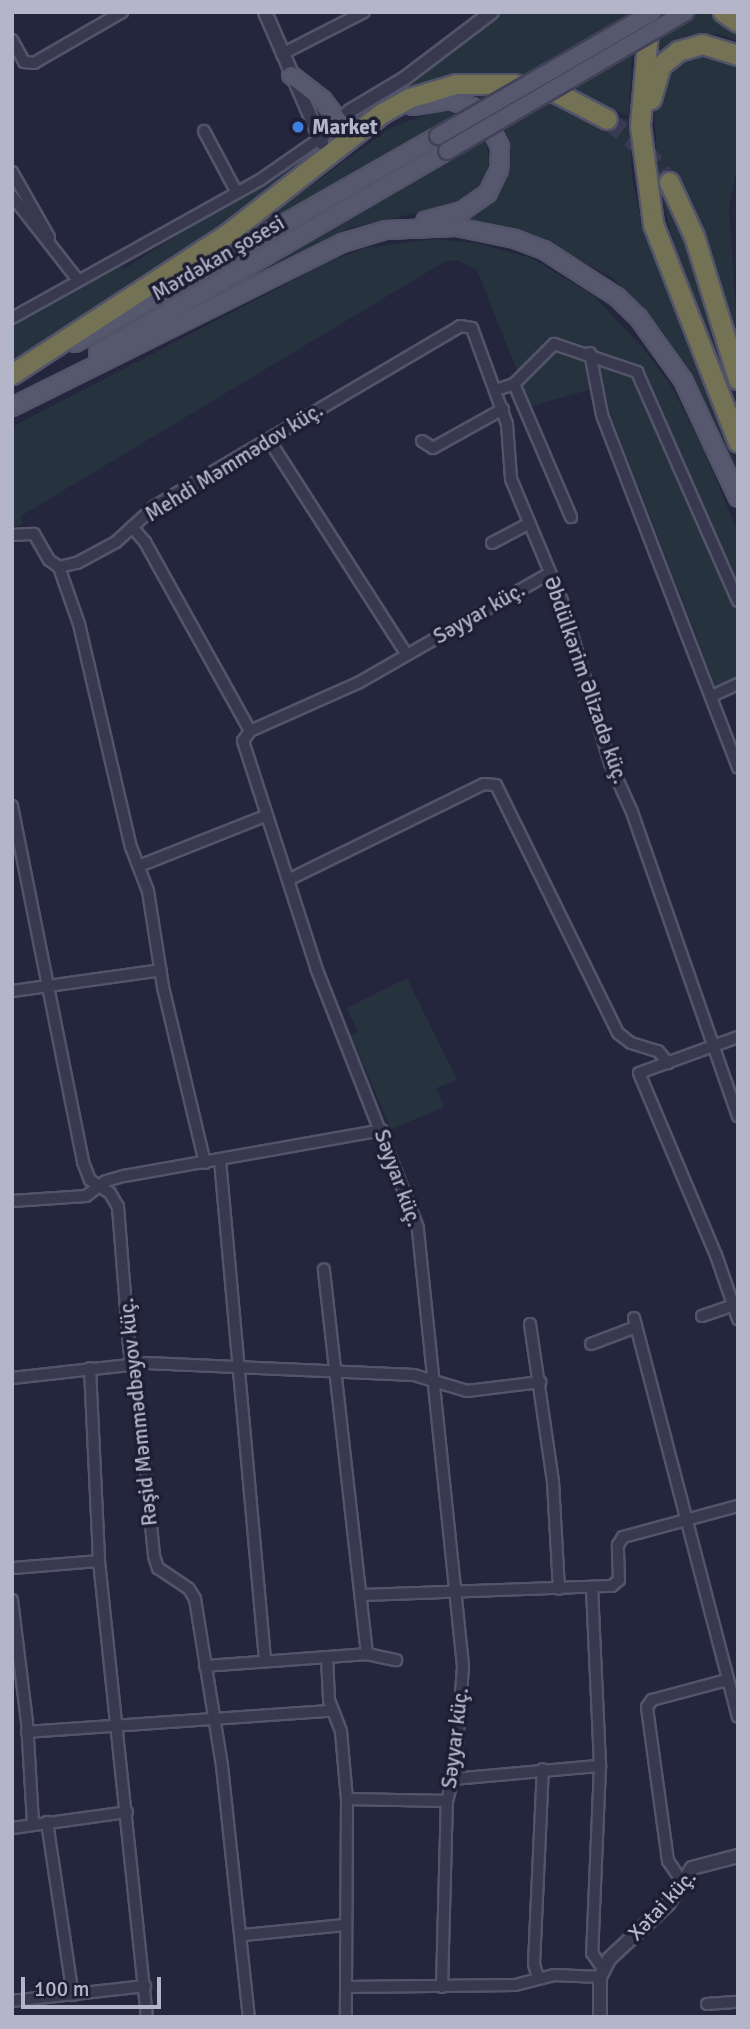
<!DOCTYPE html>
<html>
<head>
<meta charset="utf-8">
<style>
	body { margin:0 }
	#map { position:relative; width:750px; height:2029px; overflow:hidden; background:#24263e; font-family:Signika,sans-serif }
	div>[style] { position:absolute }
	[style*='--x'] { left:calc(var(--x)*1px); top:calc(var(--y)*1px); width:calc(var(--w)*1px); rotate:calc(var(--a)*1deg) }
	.green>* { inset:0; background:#26333f }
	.motorway-tunnel>* { height:19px; margin-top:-9.5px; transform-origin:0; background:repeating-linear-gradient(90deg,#3a3b53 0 19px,transparent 0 29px) }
	.roads { filter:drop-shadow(2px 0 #535469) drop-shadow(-2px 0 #535469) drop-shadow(0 2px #535469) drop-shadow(0 -2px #535469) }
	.minor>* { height:10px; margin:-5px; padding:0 5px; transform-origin:5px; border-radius:5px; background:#38394e }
	.tertiary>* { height:12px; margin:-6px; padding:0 6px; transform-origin:6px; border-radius:6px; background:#38394e }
	.primary>* { height:16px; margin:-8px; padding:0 8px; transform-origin:8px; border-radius:8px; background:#56586e }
	.motorway>* { height:19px; margin:-9.5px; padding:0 9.5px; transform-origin:9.5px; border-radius:9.5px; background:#747255 }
	.bridges { filter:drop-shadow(2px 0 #414257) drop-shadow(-2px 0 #414257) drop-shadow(0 2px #414257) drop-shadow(0 -2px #414257) }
	.primary-bridge>* { height:16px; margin:-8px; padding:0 8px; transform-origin:8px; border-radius:8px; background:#56586e }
	.dots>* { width:19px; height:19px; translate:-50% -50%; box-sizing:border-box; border:4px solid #1d1e33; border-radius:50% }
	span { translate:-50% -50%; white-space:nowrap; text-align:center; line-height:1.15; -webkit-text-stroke:7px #1d1e33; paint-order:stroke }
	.poi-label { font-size:21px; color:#b4b5c9; font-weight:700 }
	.left { translate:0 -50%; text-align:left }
	.street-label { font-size:21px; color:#b4b5c9 }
	.frame { position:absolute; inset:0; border:14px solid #b4b5c9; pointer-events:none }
	.scale { position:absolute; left:21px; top:1977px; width:140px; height:32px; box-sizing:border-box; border:4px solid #b4b5c9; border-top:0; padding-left:9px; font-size:21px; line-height:24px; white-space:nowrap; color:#b4b5c9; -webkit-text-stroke:5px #1d1e33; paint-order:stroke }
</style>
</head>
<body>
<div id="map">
	<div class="green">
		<div style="clip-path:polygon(503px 12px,634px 12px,629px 117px,553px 82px,526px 78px,412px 89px,353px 120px,350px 116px,412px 81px)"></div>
		<div style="clip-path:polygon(659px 12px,715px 12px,738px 31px,738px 41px,718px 34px,685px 36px,666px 46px,651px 67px)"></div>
		<div style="clip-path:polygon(691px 51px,738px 61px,738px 163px,729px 207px,738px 347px,694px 205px,677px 175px,659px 186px,689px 245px,738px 409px,738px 425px,683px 282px,659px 186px,654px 106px,660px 76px)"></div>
		<div style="clip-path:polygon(490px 90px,550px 100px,611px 133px,619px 118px,629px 119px,632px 178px,643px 230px,738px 469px,738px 479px,702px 400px,663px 332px,612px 277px,518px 230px,461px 220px,490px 204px,507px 179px,511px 152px,505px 129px,495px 113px,461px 93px)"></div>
		<div style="clip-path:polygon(441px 110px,463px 114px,141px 298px,226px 247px,392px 127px)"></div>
		<div style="clip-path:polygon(486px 138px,489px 162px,481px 187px,459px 203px,350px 228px,172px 317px)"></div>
		<div style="clip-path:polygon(310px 151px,313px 154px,223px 228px,12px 364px,12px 323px,118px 263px,124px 269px)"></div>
		<div style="clip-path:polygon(435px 239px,476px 243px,531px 258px,593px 295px,643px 348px,670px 384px,702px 446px,738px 532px,738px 678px,716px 687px,600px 387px,531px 406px,477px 270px,457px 260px,444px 262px,21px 516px,23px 523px,12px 528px,12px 427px,330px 261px,366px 248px)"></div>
		<div style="clip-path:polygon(407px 978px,457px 1080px,436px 1088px,444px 1107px,391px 1129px,351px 1036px,358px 1032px,347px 1008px)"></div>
	</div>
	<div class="motorway-tunnel">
		<div style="--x:607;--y:119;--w:46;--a:38.9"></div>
		<div style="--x:643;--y:148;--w:43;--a:52.6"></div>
	</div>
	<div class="roads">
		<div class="minor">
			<div style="--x:12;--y:40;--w:25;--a:61"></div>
			<div style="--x:24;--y:62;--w:10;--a:6"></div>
			<div style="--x:34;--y:63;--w:102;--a:-30.1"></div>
			<div style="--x:282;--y:54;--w:92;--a:-27.1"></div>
			<div style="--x:204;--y:131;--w:70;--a:62"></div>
			<div style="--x:12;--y:172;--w:75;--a:60.4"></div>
			<div style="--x:12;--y:196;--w:105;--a:51.9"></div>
			<div style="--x:12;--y:318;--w:284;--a:-29.1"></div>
			<div style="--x:260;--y:180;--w:72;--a:-34.8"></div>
			<div style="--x:590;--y:353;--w:63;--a:79"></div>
			<div style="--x:602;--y:415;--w:378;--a:68.9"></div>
			<div style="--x:514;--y:384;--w:145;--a:66.8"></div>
			<div style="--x:496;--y:390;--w:19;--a:-18"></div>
			<div style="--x:514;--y:384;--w:57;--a:-45"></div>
			<div style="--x:554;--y:344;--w:88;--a:18.6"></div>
			<div style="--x:637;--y:372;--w:250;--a:66.2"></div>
			<div style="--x:269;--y:440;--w:255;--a:57.3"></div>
			<div style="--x:422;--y:441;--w:13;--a:32"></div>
			<div style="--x:433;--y:448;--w:80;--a:-29.1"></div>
			<div style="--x:132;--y:527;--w:20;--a:49"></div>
			<div style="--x:145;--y:542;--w:216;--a:60.9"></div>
			<div style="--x:12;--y:535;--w:22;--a:-3"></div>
			<div style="--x:34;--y:534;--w:30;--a:60"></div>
			<div style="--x:49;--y:560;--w:12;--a:35"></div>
			<div style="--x:59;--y:567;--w:18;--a:-13"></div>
			<div style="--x:77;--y:563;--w:44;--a:-28.3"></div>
			<div style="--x:116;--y:542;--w:53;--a:-42.7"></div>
			<div style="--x:155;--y:506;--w:354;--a:-30.5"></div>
			<div style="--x:460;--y:326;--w:12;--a:9"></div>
			<div style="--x:472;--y:328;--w:102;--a:70"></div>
			<div style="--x:507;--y:424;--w:55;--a:85.8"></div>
			<div style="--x:511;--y:479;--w:132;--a:67.3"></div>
			<div style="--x:562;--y:601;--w:169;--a:73.5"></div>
			<div style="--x:610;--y:763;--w:54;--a:65.8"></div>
			<div style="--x:632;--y:812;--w:322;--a:70.8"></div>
			<div style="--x:492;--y:543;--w:41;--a:-27.8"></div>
			<div style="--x:59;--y:567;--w:60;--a:70.7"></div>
			<div style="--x:79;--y:624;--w:229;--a:76.9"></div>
			<div style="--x:131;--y:847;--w:47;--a:68.9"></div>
			<div style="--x:148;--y:891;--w:97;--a:81.1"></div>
			<div style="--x:163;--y:987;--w:181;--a:76.6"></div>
			<div style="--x:712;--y:696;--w:29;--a:-25"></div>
			<div style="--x:12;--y:806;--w:363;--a:78.7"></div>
			<div style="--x:83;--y:1162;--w:19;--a:69"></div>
			<div style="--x:90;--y:1180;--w:24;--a:33"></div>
			<div style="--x:110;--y:1193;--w:16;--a:60"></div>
			<div style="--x:118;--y:1207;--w:141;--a:85.5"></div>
			<div style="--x:129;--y:1348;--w:45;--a:78.4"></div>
			<div style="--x:138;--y:1392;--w:165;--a:84.4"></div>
			<div style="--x:154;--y:1556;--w:13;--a:72"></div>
			<div style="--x:158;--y:1568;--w:37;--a:34"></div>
			<div style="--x:189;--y:1589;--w:12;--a:59"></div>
			<div style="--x:195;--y:1599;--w:169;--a:80.8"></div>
			<div style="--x:222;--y:1766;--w:252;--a:83.9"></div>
			<div style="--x:139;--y:866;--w:136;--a:-21.6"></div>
			<div style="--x:288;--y:880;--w:218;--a:-26.1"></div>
			<div style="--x:484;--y:784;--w:12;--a:5"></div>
			<div style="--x:496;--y:785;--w:276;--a:63.8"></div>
			<div style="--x:618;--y:1033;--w:16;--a:38"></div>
			<div style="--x:631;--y:1043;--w:28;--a:17"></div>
			<div style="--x:658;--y:1051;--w:16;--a:50"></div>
			<div style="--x:12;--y:991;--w:150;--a:-8"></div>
			<div style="--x:738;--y:1037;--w:105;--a:160"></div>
			<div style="--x:639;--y:1073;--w:198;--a:67.1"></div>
			<div style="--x:716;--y:1255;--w:68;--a:71"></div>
			<div style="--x:220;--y:1160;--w:501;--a:84.85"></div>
			<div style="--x:12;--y:1201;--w:74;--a:-3.9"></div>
			<div style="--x:86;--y:1196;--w:25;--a:-37"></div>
			<div style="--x:106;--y:1181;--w:19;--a:-16"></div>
			<div style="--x:124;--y:1176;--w:262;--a:-10.1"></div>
			<div style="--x:702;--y:1316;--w:34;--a:-19"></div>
			<div style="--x:634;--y:1318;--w:412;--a:75.4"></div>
			<div style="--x:530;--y:1324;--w:160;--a:81.7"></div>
			<div style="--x:553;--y:1482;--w:107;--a:86.8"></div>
			<div style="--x:591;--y:1344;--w:48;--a:-20.7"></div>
			<div style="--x:90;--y:1368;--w:193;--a:87.3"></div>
			<div style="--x:99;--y:1561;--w:459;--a:84"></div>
			<div style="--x:12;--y:1378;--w:136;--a:-6.3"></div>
			<div style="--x:147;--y:1363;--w:267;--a:2.6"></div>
			<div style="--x:414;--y:1375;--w:55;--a:16.8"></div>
			<div style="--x:467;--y:1391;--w:74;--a:-7"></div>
			<div style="--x:12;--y:1568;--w:87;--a:-4.6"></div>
			<div style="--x:592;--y:1588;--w:178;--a:87.4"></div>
			<div style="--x:600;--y:1766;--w:187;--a:92.4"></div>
			<div style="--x:592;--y:1953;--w:19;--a:55"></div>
			<div style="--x:363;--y:1595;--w:249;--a:-2.1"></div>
			<div style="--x:612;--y:1586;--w:9;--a:-41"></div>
			<div style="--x:619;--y:1580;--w:35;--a:-92"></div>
			<div style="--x:618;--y:1545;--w:9;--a:-58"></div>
			<div style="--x:623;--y:1537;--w:119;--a:-15.1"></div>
			<div style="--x:12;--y:1600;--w:123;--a:83"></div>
			<div style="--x:27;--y:1722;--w:102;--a:86.6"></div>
			<div style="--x:367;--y:1654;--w:30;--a:12"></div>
			<div style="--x:327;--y:1657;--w:43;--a:87.3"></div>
			<div style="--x:329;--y:1700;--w:34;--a:69"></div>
			<div style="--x:341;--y:1732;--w:67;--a:84.9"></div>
			<div style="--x:347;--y:1799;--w:218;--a:90.3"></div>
			<div style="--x:205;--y:1666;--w:162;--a:-4.2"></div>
			<div style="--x:367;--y:1654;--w:387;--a:-96.4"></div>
			<div style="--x:27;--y:1732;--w:305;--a:-4"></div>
			<div style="--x:453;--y:1779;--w:148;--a:-5.1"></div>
			<div style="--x:347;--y:1799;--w:100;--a:1.1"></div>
			<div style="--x:47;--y:1822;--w:175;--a:81.5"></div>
			<div style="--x:12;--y:1828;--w:116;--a:-7.9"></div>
			<div style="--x:681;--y:1880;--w:23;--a:-124"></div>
			<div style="--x:668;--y:1861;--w:155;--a:-97.8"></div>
			<div style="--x:647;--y:1707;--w:9;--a:-54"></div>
			<div style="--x:652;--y:1700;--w:78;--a:-14.9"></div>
			<div style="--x:244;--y:1935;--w:101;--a:-5.7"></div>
			<div style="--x:538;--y:1978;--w:15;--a:-106"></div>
			<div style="--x:534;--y:1964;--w:195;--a:-87.4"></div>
			<div style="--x:346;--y:1987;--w:169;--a:-0.7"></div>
			<div style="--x:515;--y:1985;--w:40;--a:-14.4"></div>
			<div style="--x:554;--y:1975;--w:46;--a:2.5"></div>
			<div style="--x:442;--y:1987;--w:186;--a:-88.5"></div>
			<div style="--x:447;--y:1801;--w:31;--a:-75"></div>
			<div style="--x:455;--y:1771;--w:105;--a:-85.6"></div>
			<div style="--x:463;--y:1666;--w:440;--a:-95.9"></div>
			<div style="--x:418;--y:1228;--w:277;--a:-111.4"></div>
			<div style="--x:317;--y:970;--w:241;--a:-107.9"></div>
			<div style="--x:243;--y:741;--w:12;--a:-55"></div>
			<div style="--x:250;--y:731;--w:118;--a:-24"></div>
			<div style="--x:358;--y:683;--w:221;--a:-29.8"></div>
			<div style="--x:12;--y:2001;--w:134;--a:-6.4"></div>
			<div style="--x:707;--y:2004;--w:31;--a:-4"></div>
		</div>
		<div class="tertiary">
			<div style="--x:265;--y:12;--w:143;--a:66.5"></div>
			<div style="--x:319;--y:139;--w:42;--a:-42.1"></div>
			<div style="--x:350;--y:111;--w:64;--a:-31"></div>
			<div style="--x:405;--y:78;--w:109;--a:-37.2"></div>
			<div style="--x:600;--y:2017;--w:40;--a:-90"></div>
			<div style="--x:600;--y:1977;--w:20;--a:-63"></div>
			<div style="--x:609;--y:1959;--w:81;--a:-43"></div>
			<div style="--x:668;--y:1904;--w:43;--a:-56.3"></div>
			<div style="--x:692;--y:1868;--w:48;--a:-14.6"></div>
		</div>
		<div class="primary">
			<div style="--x:291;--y:75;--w:41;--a:38"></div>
			<div style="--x:323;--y:100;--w:35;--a:53"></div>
			<div style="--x:344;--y:128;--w:20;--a:-3"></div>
			<div style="--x:413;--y:106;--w:36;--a:-9"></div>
			<div style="--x:449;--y:100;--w:24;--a:17"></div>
			<div style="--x:472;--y:107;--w:22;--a:43"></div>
			<div style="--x:488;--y:122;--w:28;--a:64"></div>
			<div style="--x:500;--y:147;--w:23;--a:92"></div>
			<div style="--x:499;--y:170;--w:25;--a:116"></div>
			<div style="--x:488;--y:193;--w:32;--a:145"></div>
			<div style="--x:462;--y:211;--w:38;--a:165"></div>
			<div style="--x:75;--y:343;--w:418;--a:-29.7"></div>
			<div style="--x:98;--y:353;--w:403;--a:-30.1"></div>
			<div style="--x:12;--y:407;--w:369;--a:-26.4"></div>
			<div style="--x:342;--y:243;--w:46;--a:-16.5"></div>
			<div style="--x:386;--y:230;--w:70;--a:-2.5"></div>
			<div style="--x:456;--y:227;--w:60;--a:11.5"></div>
			<div style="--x:515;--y:239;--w:31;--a:21"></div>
			<div style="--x:544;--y:250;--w:87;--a:32.8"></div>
			<div style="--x:617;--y:297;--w:29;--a:44"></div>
			<div style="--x:638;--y:317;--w:77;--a:54.5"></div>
			<div style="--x:683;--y:380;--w:130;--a:65"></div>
		</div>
		<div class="motorway">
			<div style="--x:723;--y:12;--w:18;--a:34"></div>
			<div style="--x:649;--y:20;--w:106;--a:94.9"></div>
			<div style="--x:640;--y:126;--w:99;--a:82.4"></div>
			<div style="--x:653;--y:224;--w:234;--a:68.7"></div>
			<div style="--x:651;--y:99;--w:35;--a:-74"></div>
			<div style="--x:661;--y:65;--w:22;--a:-39"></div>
			<div style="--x:678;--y:51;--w:25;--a:-16"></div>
			<div style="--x:702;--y:44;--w:38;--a:17"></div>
			<div style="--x:669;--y:182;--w:60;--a:65.2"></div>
			<div style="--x:694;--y:236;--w:150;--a:72.9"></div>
			<div style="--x:12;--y:374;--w:257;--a:-33.1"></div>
			<div style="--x:227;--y:234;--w:197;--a:-38"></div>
			<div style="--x:382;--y:113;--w:31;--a:-29"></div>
			<div style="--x:409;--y:98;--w:49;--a:-16.6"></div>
			<div style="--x:456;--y:84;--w:57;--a:0"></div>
			<div style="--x:513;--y:84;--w:45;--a:11.6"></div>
			<div style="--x:557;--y:93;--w:56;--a:27.5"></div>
		</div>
	</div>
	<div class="bridges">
		<div class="primary-bridge">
			<div style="--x:438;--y:136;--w:248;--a:-30"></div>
			<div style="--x:447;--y:151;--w:276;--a:-30.2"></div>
		</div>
	</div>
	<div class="dots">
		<div style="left:298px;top:127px;background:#3f7fe0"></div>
	</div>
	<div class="poi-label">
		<span class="left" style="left:312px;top:127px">Market</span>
	</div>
	<div class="street-label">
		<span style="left:218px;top:258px;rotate:-30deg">Mərdəkan şosesi</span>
		<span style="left:234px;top:462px;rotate:-32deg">Mehdi Məmmədov küç.</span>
		<span style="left:479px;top:613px;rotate:-30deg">Səyyar küç.</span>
		<span style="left:586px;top:680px;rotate:71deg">Əbdülkərim Əlizadə küç.</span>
		<span style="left:398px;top:1178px;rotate:70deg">Səyyar küç.</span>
		<span style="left:138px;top:1412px;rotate:-96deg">Rəşid Məmmədbəyov küç.</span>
		<span style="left:455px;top:1738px;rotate:-83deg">Səyyar küç.</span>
		<span style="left:662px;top:1905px;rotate:-47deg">Xətai küç.</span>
	</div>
	<div class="frame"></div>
	<div class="scale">100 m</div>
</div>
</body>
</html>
